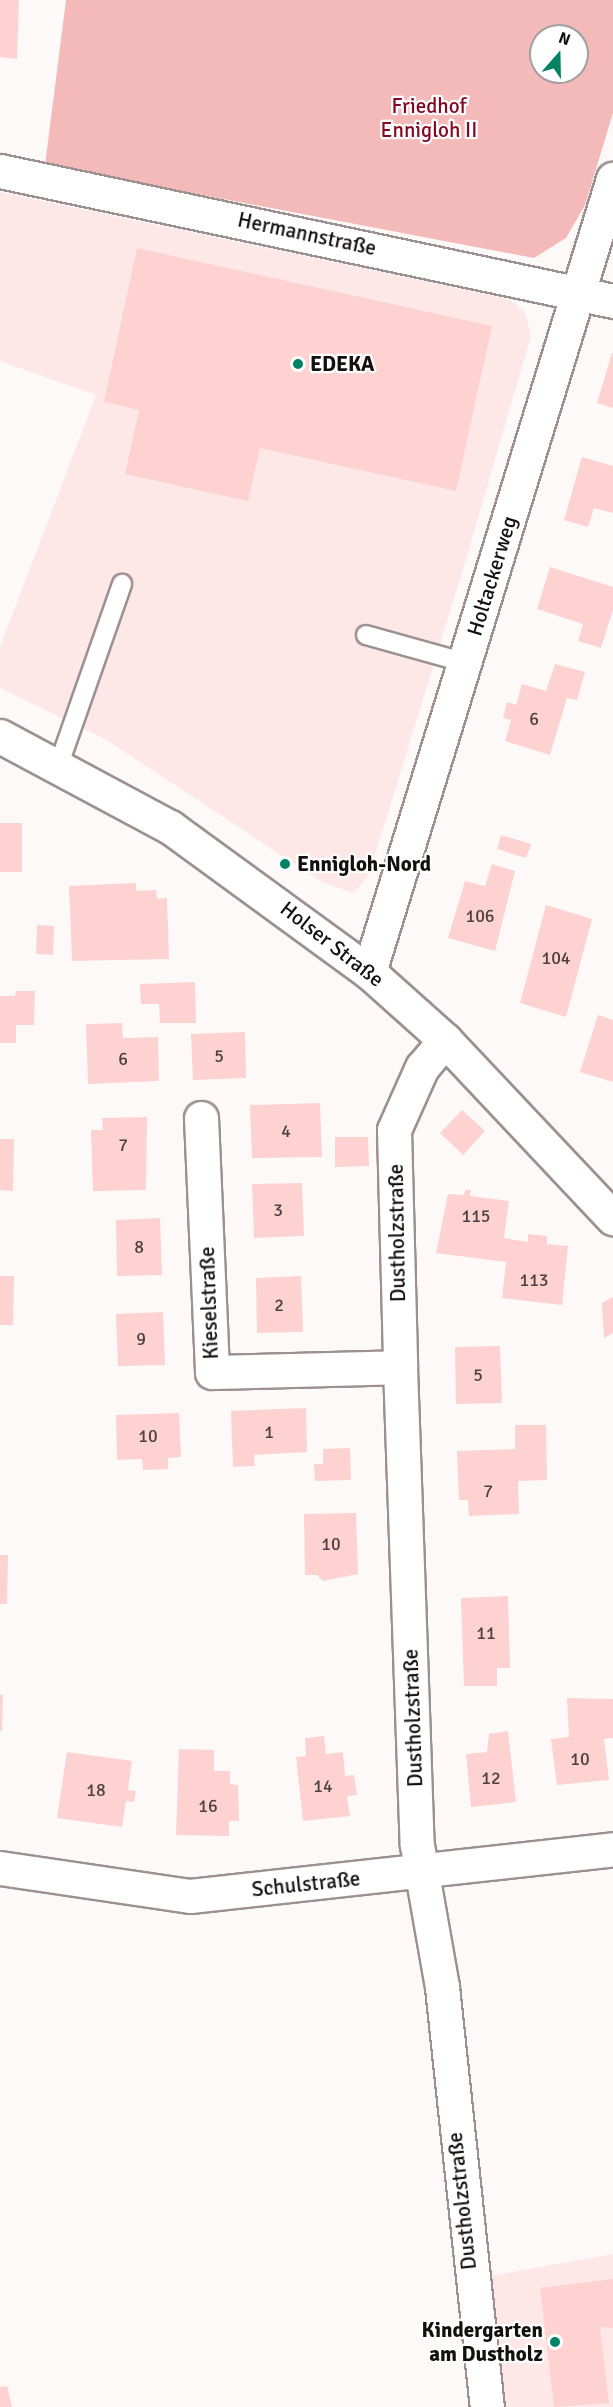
<!DOCTYPE html>
<html>
<head>
<meta charset="utf-8">
<style>
	body { margin:0 }
	#map { position:relative; width:613px; height:2407px; overflow:hidden; background:#fef9f9; font-family:Signika,sans-serif }
	div>[style] { position:absolute }
	[style*='--x'] { left:calc(var(--x)*1px); top:calc(var(--y)*1px); width:calc(var(--w)*1px); rotate:calc(var(--a)*1deg) }
	.built>* { inset:0; background:#fde8e7 }
	.green>* { inset:0; background:#f3bab9 }
	.building>* { inset:0; background:#fdd2d1 }
	.roads { filter:drop-shadow(2px 0 #9c9090) drop-shadow(-2px 0 #9c9090) drop-shadow(0 2px #9c9090) drop-shadow(0 -2px #9c9090) }
	.service>* { height:18px; margin:-9px; padding:0 9px; transform-origin:9px; border-radius:9px; background:#fff }
	.minor>* { height:33px; margin:-16.5px; padding:0 16.5px; transform-origin:16.5px; border-radius:16.5px; background:#fff }
	.secondary>* { height:33px; margin:-16.5px; padding:0 16.5px; transform-origin:16.5px; border-radius:16.5px; background:#fff }
	.dots>* { width:16px; height:16px; translate:-50% -50%; box-sizing:border-box; border:3px solid #fff; border-radius:50% }
	span { translate:-50% -50%; white-space:nowrap; text-align:center; line-height:1.15; -webkit-text-stroke:4.5px #fff; paint-order:stroke }
	.number-label { font-size:18px; color:#4e4040 }
	.number-label span { -webkit-text-stroke-width:0 }
	.park-label { font-size:21px; color:#850823 }
	.street-label { font-size:21px; color:#141010 }
	.poi-label { font-size:21px; color:#141010; font-weight:700 }
	.left { translate:0 -50%; text-align:left }
	.right { translate:-100% -50%; text-align:right }
	.north { position:absolute; left:529px; top:24px; width:60px; height:60px; box-sizing:border-box; background:#fff; border:2px solid #a19f9f; border-radius:50%; rotate:20deg; font-size:16px; font-weight:700; line-height:24px; text-align:center; color:#141010 }
	.north::after { content:''; display:block; margin:auto; width:21px; height:27px; background:#008264; clip-path:polygon(50% 0,100% 100%,50% 72%,0 100%) }
</style>
</head>
<body>
<div id="map">
	<div class="built">
		<div style="clip-path:polygon(0 192px,509px 299px,525px 312px,531px 336px,464px 566px,369px 875px,354px 893px,322px 882px,105px 739px,0 688px,0 647px,96px 395px,0 361px)"></div>
		<div style="clip-path:polygon(613px 2254px,613px 2407px,503px 2407px,490px 2276px)"></div>
	</div>
	<div class="green">
		<div style="clip-path:polygon(evenodd,66px 0,613px 0,613px 113px,585px 205px,566px 238px,534px 258px,45px 165px,66px 0,541px 36px,577px 36px,577px 72px,541px 72px,541px 36px)"></div>
	</div>
	<div class="building">
		<div style="clip-path:polygon(0 0,19px 0,17px 59px,0 57px)"></div>
		<div style="clip-path:polygon(137px 248px,492px 326px,456px 491px,260px 448px,248px 501px,125px 474px,139px 410px,104px 402px)"></div>
		<div style="clip-path:polygon(612px 353px,613px 353px,613px 408px,597px 403px)"></div>
		<div style="clip-path:polygon(582px 457px,613px 466px,613px 513px,594px 508px,588px 527px,564px 520px)"></div>
		<div style="clip-path:polygon(550px 567px,613px 587px,613px 610px,601px 648px,578px 641px,583px 624px,537px 609px)"></div>
		<div style="clip-path:polygon(555px 664px,585px 672px,577px 700px,567px 698px,550px 755px,505px 741px,511px 720px,503px 718px,507px 702px,516px 705px,522px 684px,546px 691px)"></div>
		<div style="clip-path:polygon(0 823px,22px 823px,22px 872px,0 872px)"></div>
		<div style="clip-path:polygon(501px 835px,531px 844px,526px 858px,497px 849px)"></div>
		<div style="clip-path:polygon(492px 864px,515px 871px,495px 951px,448px 938px,465px 881px,485px 886px)"></div>
		<div style="clip-path:polygon(136px 883px,136px 891px,156px 890px,157px 899px,167px 898px,169px 959px,72px 961px,69px 886px)"></div>
		<div style="clip-path:polygon(546px 905px,592px 919px,566px 1017px,520px 1003px)"></div>
		<div style="clip-path:polygon(37px 925px,54px 926px,53px 955px,36px 954px)"></div>
		<div style="clip-path:polygon(195px 982px,196px 1023px,160px 1023px,159px 1004px,141px 1004px,140px 984px)"></div>
		<div style="clip-path:polygon(16px 991px,35px 991px,34px 1025px,16px 1025px,16px 1043px,0 1043px,0 996px,15px 996px)"></div>
		<div style="clip-path:polygon(598px 1015px,613px 1020px,613px 1082px,580px 1072px)"></div>
		<div style="clip-path:polygon(122px 1023px,123px 1038px,158px 1037px,159px 1081px,88px 1084px,86px 1024px)"></div>
		<div style="clip-path:polygon(245px 1032px,246px 1078px,193px 1080px,191px 1034px)"></div>
		<div style="clip-path:polygon(320px 1103px,322px 1157px,252px 1158px,250px 1105px)"></div>
		<div style="clip-path:polygon(462px 1110px,485px 1131px,463px 1155px,440px 1133px)"></div>
		<div style="clip-path:polygon(147px 1117px,146px 1190px,93px 1191px,91px 1130px,103px 1130px,102px 1118px)"></div>
		<div style="clip-path:polygon(335px 1137px,368px 1137px,369px 1166px,335px 1167px)"></div>
		<div style="clip-path:polygon(0 1139px,14px 1139px,13px 1191px,0 1190px)"></div>
		<div style="clip-path:polygon(302px 1183px,304px 1236px,254px 1238px,252px 1184px)"></div>
		<div style="clip-path:polygon(465px 1190px,471px 1190px,470px 1196px,509px 1201px,504px 1238px,528px 1242px,528px 1234px,547px 1236px,547px 1244px,568px 1246px,562px 1305px,502px 1298px,506px 1262px,436px 1253px,448px 1194px,464px 1195px)"></div>
		<div style="clip-path:polygon(160px 1218px,162px 1275px,117px 1276px,116px 1220px)"></div>
		<div style="clip-path:polygon(0 1276px,14px 1276px,13px 1325px,0 1325px)"></div>
		<div style="clip-path:polygon(301px 1276px,303px 1332px,257px 1333px,256px 1278px)"></div>
		<div style="clip-path:polygon(613px 1297px,613px 1333px,604px 1338px,602px 1303px)"></div>
		<div style="clip-path:polygon(163px 1312px,165px 1365px,118px 1366px,116px 1314px)"></div>
		<div style="clip-path:polygon(500px 1346px,502px 1403px,456px 1404px,455px 1347px)"></div>
		<div style="clip-path:polygon(306px 1408px,307px 1452px,254px 1455px,255px 1466px,233px 1467px,231px 1411px)"></div>
		<div style="clip-path:polygon(179px 1413px,181px 1457px,168px 1458px,168px 1469px,143px 1470px,142px 1459px,117px 1460px,116px 1415px)"></div>
		<div style="clip-path:polygon(515px 1425px,546px 1425px,547px 1480px,518px 1481px,519px 1514px,469px 1516px,468px 1500px,459px 1500px,457px 1451px,515px 1449px)"></div>
		<div style="clip-path:polygon(350px 1448px,351px 1480px,315px 1481px,314px 1464px,323px 1464px,323px 1449px)"></div>
		<div style="clip-path:polygon(356px 1513px,358px 1574px,323px 1581px,317px 1575px,305px 1575px,304px 1514px)"></div>
		<div style="clip-path:polygon(0 1555px,8px 1555px,7px 1604px,0 1604px)"></div>
		<div style="clip-path:polygon(508px 1596px,510px 1668px,497px 1668px,497px 1686px,464px 1686px,461px 1598px)"></div>
		<div style="clip-path:polygon(0 1695px,3px 1695px,2px 1731px,0 1731px)"></div>
		<div style="clip-path:polygon(567px 1698px,613px 1699px,613px 1738px,604px 1739px,609px 1780px,557px 1785px,551px 1739px,569px 1737px)"></div>
		<div style="clip-path:polygon(508px 1731px,516px 1802px,471px 1807px,466px 1754px,487px 1752px,489px 1734px)"></div>
		<div style="clip-path:polygon(324px 1736px,326px 1754px,343px 1752px,345px 1776px,354px 1775px,357px 1795px,347px 1796px,350px 1816px,303px 1821px,296px 1757px,306px 1756px,305px 1738px)"></div>
		<div style="clip-path:polygon(179px 1749px,214px 1750px,214px 1771px,230px 1771px,230px 1784px,238px 1785px,239px 1821px,229px 1821px,229px 1836px,176px 1835px)"></div>
		<div style="clip-path:polygon(67px 1752px,132px 1761px,128px 1790px,136px 1791px,134px 1802px,126px 1801px,122px 1827px,57px 1818px)"></div>
		<div style="clip-path:polygon(613px 2279px,613px 2328px,600px 2327px,609px 2403px,554px 2407px,540px 2288px)"></div>
		<div style="clip-path:polygon(7px 2386px,12px 2407px,0 2407px,0 2387px)"></div>
	</div>
	<div class="roads">
		<div class="service">
			<div style="--x:366;--y:635;--w:104;--a:15.6"></div>
			<div style="--x:59;--y:764;--w:191;--a:-70.7"></div>
		</div>
		<div class="minor">
			<div style="--x:0;--y:171;--w:627;--a:11.97"></div>
			<div style="--x:369;--y:972;--w:830;--a:-72.9"></div>
			<div style="--x:445;--y:1040;--w:35;--a:130"></div>
			<div style="--x:422;--y:1067;--w:69;--a:114"></div>
			<div style="--x:394;--y:1130;--w:237;--a:88.5"></div>
			<div style="--x:400;--y:1367;--w:478;--a:88"></div>
			<div style="--x:417;--y:1845;--w:144;--a:80"></div>
			<div style="--x:442;--y:1987;--w:422;--a:83.9"></div>
			<div style="--x:201;--y:1118;--w:254;--a:87.5"></div>
			<div style="--x:212;--y:1372;--w:188;--a:-1.5"></div>
			<div style="--x:0;--y:1868;--w:192;--a:8.4"></div>
			<div style="--x:190;--y:1896;--w:426;--a:-6.3"></div>
		</div>
		<div class="secondary">
			<div style="--x:0;--y:736;--w:193;--a:28.2"></div>
			<div style="--x:170;--y:827;--w:246;--a:36.1"></div>
			<div style="--x:369;--y:972;--w:102;--a:41.8"></div>
			<div style="--x:445;--y:1040;--w:245;--a:46.7"></div>
		</div>
	</div>
	<div class="dots">
		<div style="left:298px;top:364px;background:#008264"></div>
		<div style="left:285px;top:864px;background:#008264"></div>
		<div style="left:555px;top:2342px;background:#008264"></div>
	</div>
	<div class="number-label">
		<span style="left:534px;top:719px">6</span>
		<span style="left:480px;top:916px">106</span>
		<span style="left:556px;top:958px">104</span>
		<span style="left:219px;top:1056px">5</span>
		<span style="left:123px;top:1059px">6</span>
		<span style="left:286px;top:1131px">4</span>
		<span style="left:123px;top:1145px">7</span>
		<span style="left:278px;top:1210px">3</span>
		<span style="left:476px;top:1216px">115</span>
		<span style="left:139px;top:1247px">8</span>
		<span style="left:534px;top:1280px">113</span>
		<span style="left:279px;top:1305px">2</span>
		<span style="left:141px;top:1339px">9</span>
		<span style="left:478px;top:1375px">5</span>
		<span style="left:269px;top:1432px">1</span>
		<span style="left:148px;top:1436px">10</span>
		<span style="left:488px;top:1491px">7</span>
		<span style="left:331px;top:1544px">10</span>
		<span style="left:486px;top:1633px">11</span>
		<span style="left:580px;top:1759px">10</span>
		<span style="left:491px;top:1778px">12</span>
		<span style="left:323px;top:1786px">14</span>
		<span style="left:96px;top:1790px">18</span>
		<span style="left:208px;top:1806px">16</span>
	</div>
	<div class="park-label">
		<span style="left:429px;top:118px">Friedhof<br>Ennigloh II</span>
	</div>
	<div class="street-label">
		<span style="left:307px;top:234px;rotate:12deg">Hermannstraße</span>
		<span style="left:492px;top:576px;rotate:-73deg">Holtackerweg</span>
		<span style="left:332px;top:944px;rotate:38deg">Holser Straße</span>
		<span style="left:397px;top:1233px;rotate:-91deg">Dustholzstraße</span>
		<span style="left:209px;top:1303px;rotate:-92deg">Kieselstraße</span>
		<span style="left:413px;top:1718px;rotate:-92deg">Dustholzstraße</span>
		<span style="left:306px;top:1884px;rotate:-6deg">Schulstraße</span>
		<span style="left:462px;top:2201px;rotate:-96deg">Dustholzstraße</span>
	</div>
	<div class="poi-label">
		<span class="left" style="left:310px;top:364px">EDEKA</span>
		<span class="left" style="left:297px;top:864px">Ennigloh-Nord</span>
		<span class="right" style="left:543px;top:2342px">Kindergarten<br>am Dustholz</span>
	</div>
	<div class="north">N</div>
</div>
</body>
</html>
